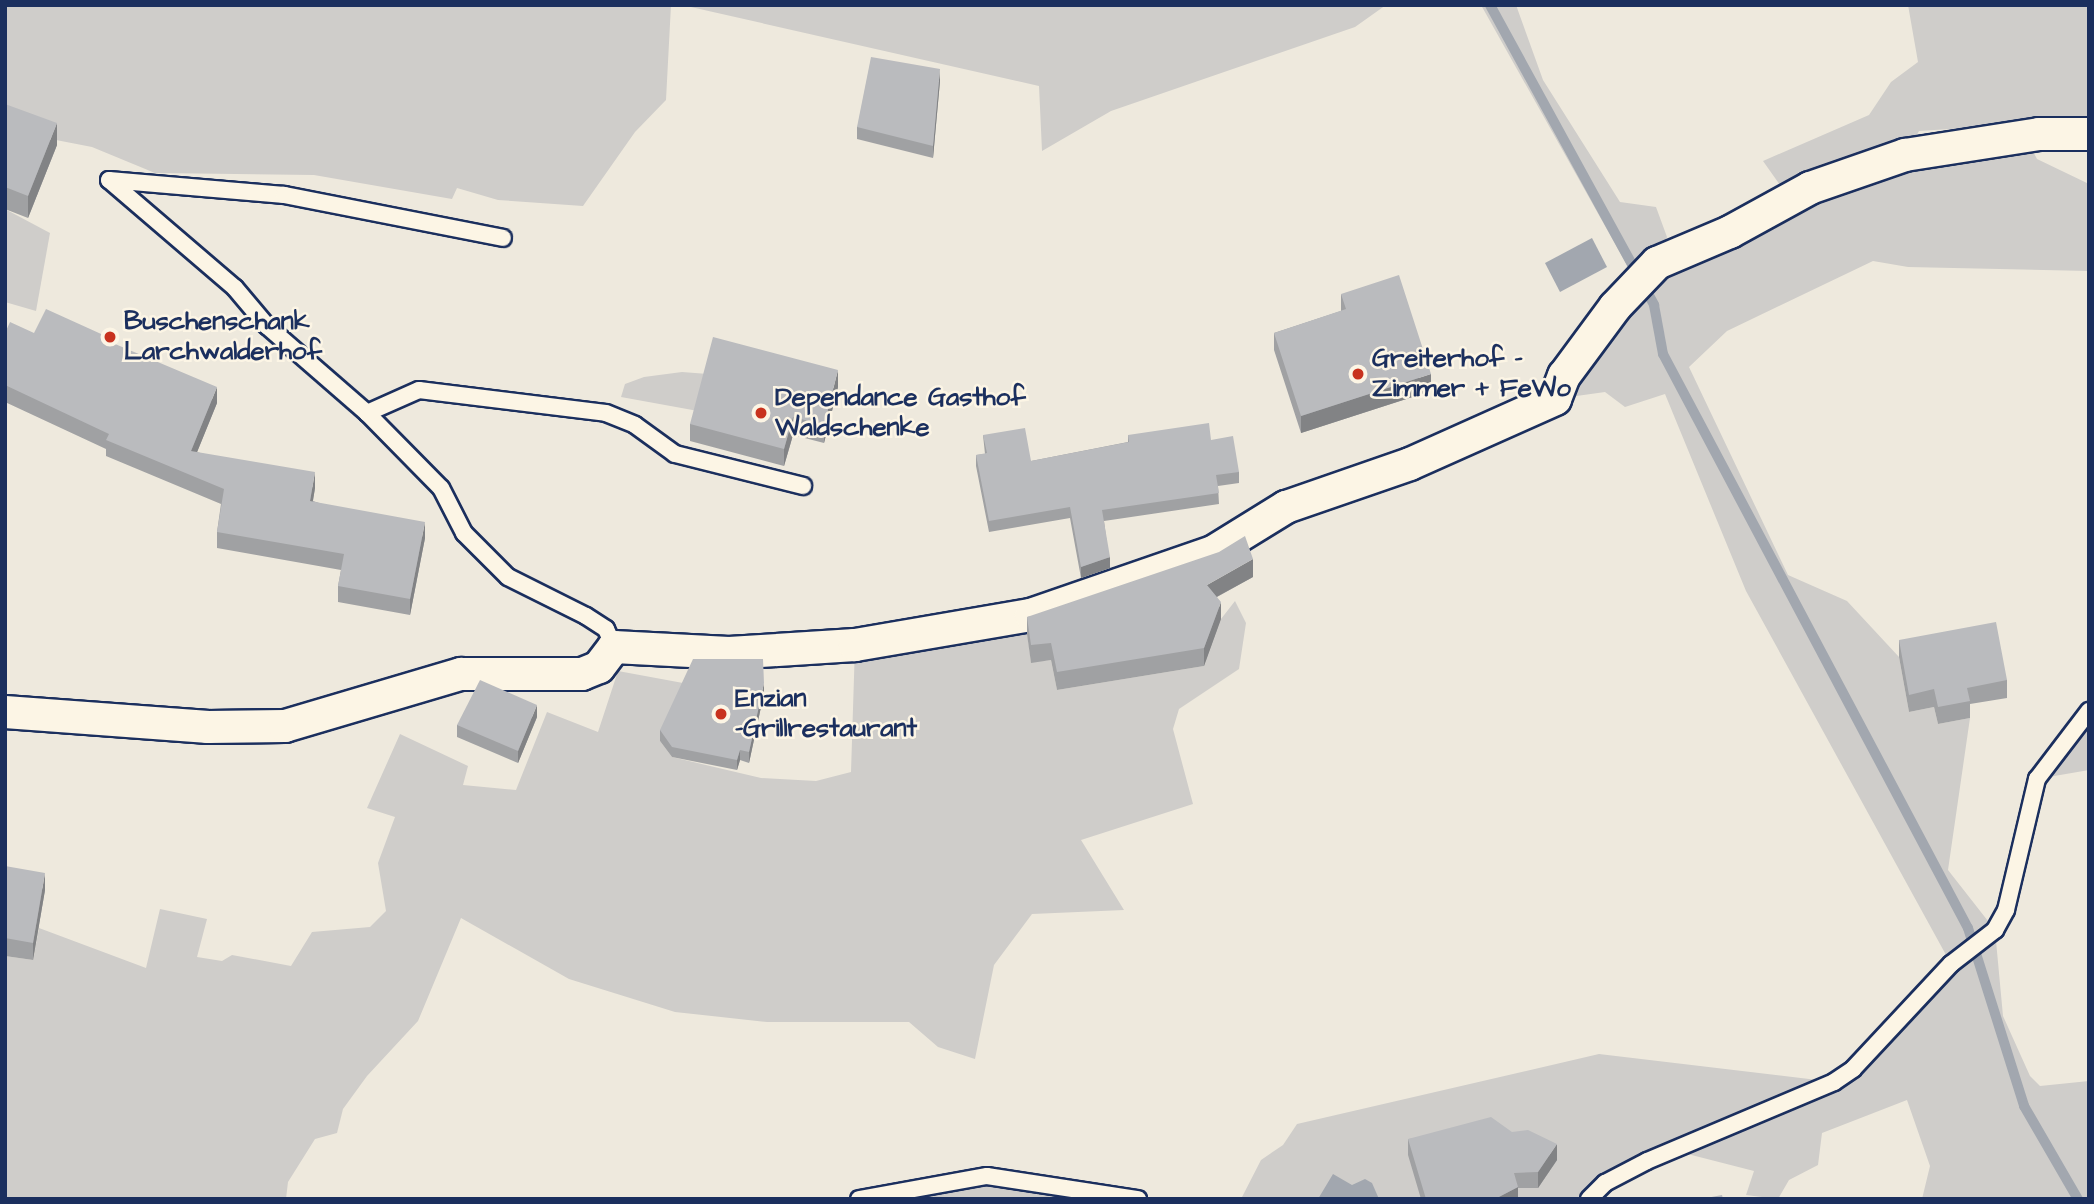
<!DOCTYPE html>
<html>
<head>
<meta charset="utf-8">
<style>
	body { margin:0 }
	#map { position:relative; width:2094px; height:1204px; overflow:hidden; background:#eee9dd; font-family:"Architects Daughter",sans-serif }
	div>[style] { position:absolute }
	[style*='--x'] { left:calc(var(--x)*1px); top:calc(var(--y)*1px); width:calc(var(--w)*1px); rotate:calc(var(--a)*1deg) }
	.green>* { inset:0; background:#cfcdca }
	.water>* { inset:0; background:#a2a7af }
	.stream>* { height:10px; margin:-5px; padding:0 5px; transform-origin:5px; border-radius:5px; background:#a2a7af }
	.roads { filter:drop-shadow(2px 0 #1b2f5e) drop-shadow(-2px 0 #1b2f5e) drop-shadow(0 2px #1b2f5e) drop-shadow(0 -2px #1b2f5e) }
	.service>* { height:16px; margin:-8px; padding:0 8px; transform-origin:8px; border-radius:8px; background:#fcf5e5 }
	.minor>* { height:32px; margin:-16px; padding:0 16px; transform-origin:16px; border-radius:16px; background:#fcf5e5 }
	.wall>* { inset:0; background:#a0a1a3 }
	.shaded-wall>* { inset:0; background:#828385 }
	.building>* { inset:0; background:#babbbe }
	.dots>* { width:19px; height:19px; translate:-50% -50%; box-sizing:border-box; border:4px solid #fcf5e5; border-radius:50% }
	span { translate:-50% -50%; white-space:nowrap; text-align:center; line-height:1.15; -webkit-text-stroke:5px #fcf5e5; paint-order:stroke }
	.poi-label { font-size:26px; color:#1b2f5e; font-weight:700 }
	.left { translate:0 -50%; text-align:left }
	.frame { position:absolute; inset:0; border:7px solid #1b2f5e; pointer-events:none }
</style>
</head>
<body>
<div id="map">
	<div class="green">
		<div style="clip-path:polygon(5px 5px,671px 5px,666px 100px,635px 132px,583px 206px,498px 200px,457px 188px,452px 199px,314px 175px,155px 173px,92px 147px,56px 140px,5px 113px)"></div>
		<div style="clip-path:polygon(682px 5px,1386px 5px,1355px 27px,1111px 111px,1042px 151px,1039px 86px)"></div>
		<div style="clip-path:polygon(1481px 5px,1516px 5px,1543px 80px,1620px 202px,1656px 207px,1667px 237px,1657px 262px,1790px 199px,1763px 161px,1869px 115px,1891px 82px,1918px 62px,1908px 5px,2089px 5px,2089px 120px,1919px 131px,1906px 154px,2025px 136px,2037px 159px,2089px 184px,2089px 271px,1908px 267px,1873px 261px,1727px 331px,1689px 367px,1788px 575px,1847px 601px,1899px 657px,1909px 712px,1934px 707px,1938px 724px,1970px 718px,1948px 870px,1995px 930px,2003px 1016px,2030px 1076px,2040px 1086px,2089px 1081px,2089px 1199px,1922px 1199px,1930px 1166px,1907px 1100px,1822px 1133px,1818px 1165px,1789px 1180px,1778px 1199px,1746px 1195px,1754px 1171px,1672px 1150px,1589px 1199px,1241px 1199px,1261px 1160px,1283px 1145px,1297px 1124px,1599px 1054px,1834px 1082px,1951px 964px,1746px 591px,1665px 394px,1625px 407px,1605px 392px,1555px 399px,1541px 386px,1632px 274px)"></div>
		<div style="clip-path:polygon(5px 209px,50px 233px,36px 311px,5px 302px)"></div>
		<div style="clip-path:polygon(682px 372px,708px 374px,698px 411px,621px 397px,625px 384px,644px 377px)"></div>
		<div style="clip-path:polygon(1235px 601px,1246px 623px,1239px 669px,1179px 709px,1173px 729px,1193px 804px,1081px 840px,1124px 910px,1032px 914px,994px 965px,975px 1059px,938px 1047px,909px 1022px,767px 1022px,675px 1012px,569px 979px,461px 918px,418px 1021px,367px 1076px,343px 1109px,337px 1133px,315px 1139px,288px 1182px,286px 1199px,5px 1199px,5px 956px,33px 960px,39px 928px,146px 968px,160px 909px,207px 919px,197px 957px,222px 961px,232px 955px,291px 966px,312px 932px,370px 927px,386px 911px,378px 863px,395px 817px,367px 808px,400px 734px,468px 766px,463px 785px,516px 790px,547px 712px,598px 732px,618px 671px,683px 683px,661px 732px,660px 741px,672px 757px,761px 778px,816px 781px,851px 772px,855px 645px,1027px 631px,1031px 662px,1051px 660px,1057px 690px,1204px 666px,1221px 619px)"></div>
		<div style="clip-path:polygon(2089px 711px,2089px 770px,2037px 779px)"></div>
		<div style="clip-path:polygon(959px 1180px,1138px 1199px,861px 1199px)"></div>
	</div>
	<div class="water">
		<div style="clip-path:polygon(1592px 238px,1607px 267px,1560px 292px,1545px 263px)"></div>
		<div style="clip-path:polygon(1333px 1174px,1352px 1185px,1365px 1179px,1372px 1183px,1379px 1199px,1318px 1199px)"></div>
	</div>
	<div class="stream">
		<div style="--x:1490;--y:5;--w:342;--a:61.3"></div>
		<div style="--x:1654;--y:305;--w:50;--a:79.6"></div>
		<div style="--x:1663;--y:354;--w:650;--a:62.02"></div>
		<div style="--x:1968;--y:928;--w:187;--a:72.5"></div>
		<div style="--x:2024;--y:1106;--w:108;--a:59.9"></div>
	</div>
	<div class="roads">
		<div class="service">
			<div style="--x:109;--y:180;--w:166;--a:40.6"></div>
			<div style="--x:235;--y:288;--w:50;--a:49.9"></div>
			<div style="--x:267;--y:326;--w:133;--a:41"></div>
			<div style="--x:367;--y:413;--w:105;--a:45.4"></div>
			<div style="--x:441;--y:488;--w:51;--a:62.9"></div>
			<div style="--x:464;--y:533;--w:62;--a:45"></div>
			<div style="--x:508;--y:577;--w:87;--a:26.6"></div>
			<div style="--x:586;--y:616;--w:24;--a:33"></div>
			<div style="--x:606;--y:629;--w:20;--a:66"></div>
			<div style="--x:109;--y:180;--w:176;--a:4.9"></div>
			<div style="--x:284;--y:195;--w:223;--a:11.1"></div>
			<div style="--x:367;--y:413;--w:57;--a:-23.9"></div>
			<div style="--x:419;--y:390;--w:188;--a:7"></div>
			<div style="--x:606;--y:413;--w:31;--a:22"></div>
			<div style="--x:635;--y:425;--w:49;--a:35.9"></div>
			<div style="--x:675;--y:454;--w:132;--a:14"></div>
			<div style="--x:859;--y:1199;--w:130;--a:-10.2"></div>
			<div style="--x:987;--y:1176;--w:153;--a:8.7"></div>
			<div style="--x:1589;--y:1199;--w:23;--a:-45"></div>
			<div style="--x:1605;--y:1183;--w:47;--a:-27.6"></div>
			<div style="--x:1647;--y:1161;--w:203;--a:-22.9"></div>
			<div style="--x:1834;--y:1082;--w:23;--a:-34"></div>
			<div style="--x:1853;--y:1069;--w:144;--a:-47"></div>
			<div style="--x:1951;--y:964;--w:56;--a:-37.7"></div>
			<div style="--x:1995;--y:930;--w:23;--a:-61"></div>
			<div style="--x:2006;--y:910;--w:135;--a:-76.7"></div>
			<div style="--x:2037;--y:779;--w:86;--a:-52.6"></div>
		</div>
		<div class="minor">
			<div style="--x:5;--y:712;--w:204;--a:4.2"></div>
			<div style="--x:208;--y:727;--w:77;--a:-0.7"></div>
			<div style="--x:285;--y:726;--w:184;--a:-16.5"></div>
			<div style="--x:461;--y:674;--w:121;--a:0"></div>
			<div style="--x:582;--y:674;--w:18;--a:-22"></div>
			<div style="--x:599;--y:667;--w:25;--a:-53"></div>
			<div style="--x:614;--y:647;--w:115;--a:3"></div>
			<div style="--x:729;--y:653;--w:126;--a:-3.6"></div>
			<div style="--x:855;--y:645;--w:179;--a:-9.7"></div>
			<div style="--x:1031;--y:615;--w:193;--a:-19.1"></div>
			<div style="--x:1213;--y:552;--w:86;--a:-31.7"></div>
			<div style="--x:1286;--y:507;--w:131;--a:-19.1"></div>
			<div style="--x:1410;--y:464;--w:159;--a:-24.1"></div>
			<div style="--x:1555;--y:399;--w:25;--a:-69"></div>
			<div style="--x:1564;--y:376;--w:86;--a:-53.5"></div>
			<div style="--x:1615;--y:307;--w:61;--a:-46.3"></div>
			<div style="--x:1657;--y:263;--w:79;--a:-23"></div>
			<div style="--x:1730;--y:232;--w:91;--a:-28.8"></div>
			<div style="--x:1810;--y:188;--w:101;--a:-19.2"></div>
			<div style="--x:1905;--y:155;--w:136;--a:-8.9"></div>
			<div style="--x:2039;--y:134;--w:50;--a:0"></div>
		</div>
	</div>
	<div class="wall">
		<div style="clip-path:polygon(940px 81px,933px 158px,857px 139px,857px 127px)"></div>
		<div style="clip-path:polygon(5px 104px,57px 145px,28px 218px,5px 209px)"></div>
		<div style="clip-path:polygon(1341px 294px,1431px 391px,1301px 433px,1274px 350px,1274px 333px,1341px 311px)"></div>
		<div style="clip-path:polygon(5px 333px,34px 333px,110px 342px,217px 403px,197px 452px,315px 488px,313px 501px,425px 538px,410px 615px,338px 602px,338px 586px,341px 570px,217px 548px,217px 532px,221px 504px,106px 456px,106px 449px,5px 402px)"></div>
		<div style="clip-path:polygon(838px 387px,824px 443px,793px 435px,784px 466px,690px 441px,690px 424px)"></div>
		<div style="clip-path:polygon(983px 435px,1031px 461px,1128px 442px,1128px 435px,1211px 440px,1239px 472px,1239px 483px,1218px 486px,1219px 504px,1104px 521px,1110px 568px,1081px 578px,1070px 518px,989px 532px,976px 466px,976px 455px,985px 454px)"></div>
		<div style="clip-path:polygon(1253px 577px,1217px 597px,1221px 619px,1204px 666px,1057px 690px,1051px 660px,1031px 663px,1027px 634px,1027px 617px)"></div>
		<div style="clip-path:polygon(1899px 640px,2007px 680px,2007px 698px,1970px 704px,1970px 718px,1938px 724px,1934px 707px,1909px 712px,1899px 657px)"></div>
		<div style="clip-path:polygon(764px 693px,749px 763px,740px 760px,737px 770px,672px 757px,660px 741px,660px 730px)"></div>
		<div style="clip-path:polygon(537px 717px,518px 763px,457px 737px,457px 725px)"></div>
		<div style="clip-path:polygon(5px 866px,45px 890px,33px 960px,5px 956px)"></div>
		<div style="clip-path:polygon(1512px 1132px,1557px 1160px,1538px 1188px,1518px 1188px,1518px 1199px,1421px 1199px,1408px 1155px,1408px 1139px)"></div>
	</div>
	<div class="shaded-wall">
		<div style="clip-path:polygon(940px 69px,940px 81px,933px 158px,933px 146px)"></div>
		<div style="clip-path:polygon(57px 123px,57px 145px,28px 218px,28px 196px)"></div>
		<div style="clip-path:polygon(838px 370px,838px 387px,824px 443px,824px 425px)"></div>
		<div style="clip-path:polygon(1431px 374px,1431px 391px,1301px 433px,1301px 416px)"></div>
		<div style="clip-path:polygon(217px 387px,217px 403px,191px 467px,191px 451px)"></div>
		<div style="clip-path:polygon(793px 417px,793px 435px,784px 466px,784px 449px)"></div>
		<div style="clip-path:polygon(315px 472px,315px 488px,310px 517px,310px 501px)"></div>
		<div style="clip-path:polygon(425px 522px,425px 538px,410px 615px,410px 599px)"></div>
		<div style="clip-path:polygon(1110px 557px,1110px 568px,1081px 578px,1081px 567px)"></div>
		<div style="clip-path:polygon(1253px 559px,1253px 577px,1207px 602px,1207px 585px)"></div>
		<div style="clip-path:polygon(1221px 602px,1221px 619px,1204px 666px,1204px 648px)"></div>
		<div style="clip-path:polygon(764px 683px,764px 693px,749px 763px,749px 752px)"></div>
		<div style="clip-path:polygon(537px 705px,537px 717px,518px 763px,518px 751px)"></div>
		<div style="clip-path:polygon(740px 750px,740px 760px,737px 770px,737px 760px)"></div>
		<div style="clip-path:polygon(45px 873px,45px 890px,33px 960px,33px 943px)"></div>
		<div style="clip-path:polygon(1557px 1144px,1557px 1160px,1538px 1188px,1538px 1172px)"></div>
		<div style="clip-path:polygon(1518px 1187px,1518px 1199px,1495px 1199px)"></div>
	</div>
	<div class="building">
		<div style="clip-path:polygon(871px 57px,940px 69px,933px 146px,857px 127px)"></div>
		<div style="clip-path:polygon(5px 104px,57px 123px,28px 196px,5px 187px)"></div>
		<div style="clip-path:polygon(1399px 275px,1431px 374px,1301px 416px,1274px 333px,1346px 309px,1341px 294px)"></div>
		<div style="clip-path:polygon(46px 309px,110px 338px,108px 341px,217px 387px,191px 451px,315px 472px,310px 501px,425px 522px,410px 599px,338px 586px,344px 554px,217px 532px,224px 489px,106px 440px,109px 434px,5px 385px,5px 333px,10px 322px,34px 333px)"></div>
		<div style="clip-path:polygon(713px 337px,838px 370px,824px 425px,793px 417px,784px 449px,690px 424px)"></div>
		<div style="clip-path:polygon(1209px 423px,1211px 440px,1233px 436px,1239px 472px,1216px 475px,1219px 493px,1102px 510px,1110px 557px,1081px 567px,1070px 507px,989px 521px,976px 455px,987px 453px,983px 435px,1025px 428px,1031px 461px,1129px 442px,1128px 435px)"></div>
		<div style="clip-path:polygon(1245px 536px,1253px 559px,1207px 585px,1221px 602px,1204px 648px,1057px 672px,1051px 643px,1031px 645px,1027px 617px,1219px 552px)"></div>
		<div style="clip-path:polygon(1996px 622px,2007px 680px,1967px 688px,1970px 701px,1938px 707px,1934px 689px,1909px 695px,1899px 640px)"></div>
		<div style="clip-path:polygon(693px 659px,763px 659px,764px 683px,749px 752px,740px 750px,737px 760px,672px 747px,660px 730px)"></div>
		<div style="clip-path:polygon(480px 680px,537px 705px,518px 751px,457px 725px)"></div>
		<div style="clip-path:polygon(5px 866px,45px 873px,33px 943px,5px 938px)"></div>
		<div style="clip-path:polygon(1491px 1117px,1512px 1132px,1528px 1130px,1557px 1144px,1538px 1172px,1514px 1173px,1518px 1187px,1495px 1199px,1426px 1199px,1408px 1139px)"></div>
		<div style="clip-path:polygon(1722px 1195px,1723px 1199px,1701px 1199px)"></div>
	</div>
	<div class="dots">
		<div style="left:110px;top:337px;background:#c8321e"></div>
		<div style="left:1358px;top:374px;background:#c8321e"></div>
		<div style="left:761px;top:413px;background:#c8321e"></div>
		<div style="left:721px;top:714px;background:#c8321e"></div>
	</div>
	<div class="poi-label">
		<span class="left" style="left:124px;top:337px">Buschenschank<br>Larchwalderhof</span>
		<span class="left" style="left:1372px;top:374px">Greiterhof -<br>Zimmer + FeWo</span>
		<span class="left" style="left:775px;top:413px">Dependance Gasthof<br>Waldschenke</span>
		<span class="left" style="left:735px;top:714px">Enzian<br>-Grillrestaurant</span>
	</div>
	<div class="frame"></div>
</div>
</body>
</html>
